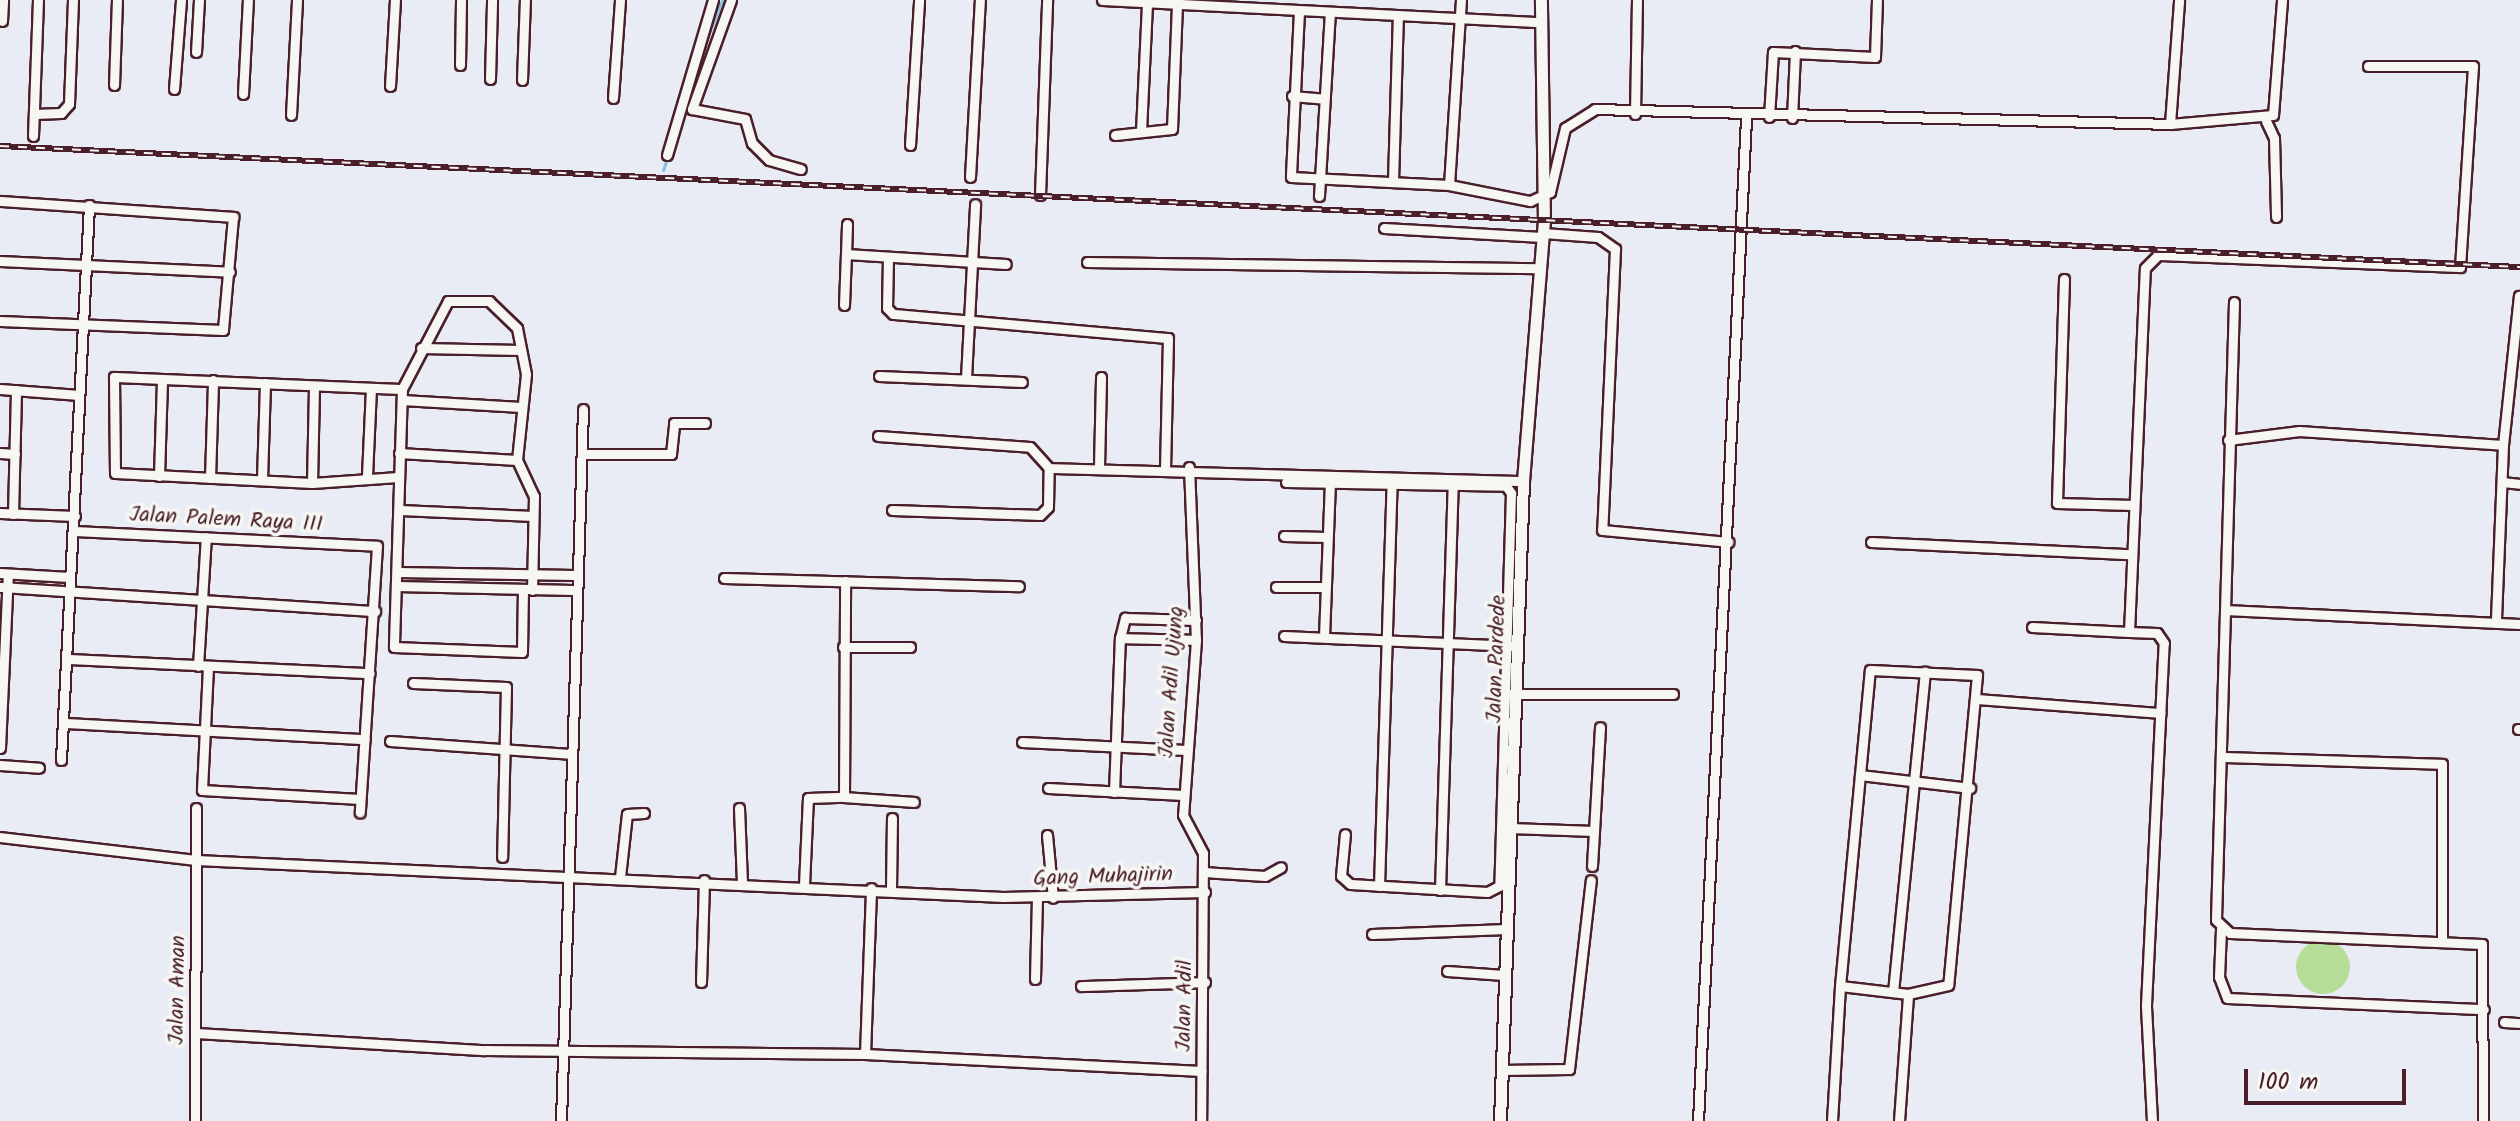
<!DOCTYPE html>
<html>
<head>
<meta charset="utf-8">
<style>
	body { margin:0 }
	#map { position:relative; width:2520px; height:1121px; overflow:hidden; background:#eaecf5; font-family:Kalam,sans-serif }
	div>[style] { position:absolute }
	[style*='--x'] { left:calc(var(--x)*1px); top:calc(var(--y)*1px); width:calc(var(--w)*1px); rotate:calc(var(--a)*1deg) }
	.green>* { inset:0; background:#b6dd98 }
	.round { border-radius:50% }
	.stream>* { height:3px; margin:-1.5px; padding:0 1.5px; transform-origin:1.5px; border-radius:1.5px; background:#82c1e2 }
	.roads { filter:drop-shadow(2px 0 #4a1f2b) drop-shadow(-2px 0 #4a1f2b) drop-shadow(0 2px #4a1f2b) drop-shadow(0 -2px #4a1f2b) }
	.minor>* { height:9px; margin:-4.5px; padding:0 4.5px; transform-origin:4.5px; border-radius:4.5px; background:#f6f6f2 }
	.tertiary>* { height:11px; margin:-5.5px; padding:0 5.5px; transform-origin:5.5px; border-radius:5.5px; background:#f6f6f2 }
	.rail>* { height:6px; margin-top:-3px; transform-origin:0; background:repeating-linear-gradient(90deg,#f6f6f2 0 9px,#4a1f2b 0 18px); box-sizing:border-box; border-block:2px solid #4a1f2b }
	span { translate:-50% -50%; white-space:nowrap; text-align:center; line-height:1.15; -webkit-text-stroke:7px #f6f6f2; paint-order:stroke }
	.street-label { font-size:22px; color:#4a1f2b }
	.scale { position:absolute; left:2244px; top:1069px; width:162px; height:36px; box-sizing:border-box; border:4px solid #4a1f2b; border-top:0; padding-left:10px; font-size:24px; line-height:28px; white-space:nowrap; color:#4a1f2b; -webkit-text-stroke:6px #f6f6f2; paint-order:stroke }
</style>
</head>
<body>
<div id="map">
	<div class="green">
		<div class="round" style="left:2296px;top:940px;width:54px;height:54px"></div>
	</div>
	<div class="stream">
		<div style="--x:704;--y:46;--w:49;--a:-68.6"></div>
		<div style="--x:663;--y:170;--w:67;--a:-69.9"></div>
	</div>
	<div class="roads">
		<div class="minor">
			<div style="--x:731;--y:0;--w:116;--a:109.7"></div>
			<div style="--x:692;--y:109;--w:54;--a:10.7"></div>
			<div style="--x:745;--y:119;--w:25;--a:74"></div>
			<div style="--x:752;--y:143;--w:24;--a:45"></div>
			<div style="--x:769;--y:160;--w:33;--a:16"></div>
			<div style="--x:1102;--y:0;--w:439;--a:2.9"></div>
			<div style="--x:1299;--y:11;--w:166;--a:92.8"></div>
			<div style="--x:1291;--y:177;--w:158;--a:2.9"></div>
			<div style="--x:1449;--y:185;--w:83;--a:11.2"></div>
			<div style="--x:1530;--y:201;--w:22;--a:-24"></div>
			<div style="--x:1550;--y:192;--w:66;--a:-76.8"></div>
			<div style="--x:1565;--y:128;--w:36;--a:-32"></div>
			<div style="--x:1595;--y:109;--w:575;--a:1.49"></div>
			<div style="--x:2170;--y:124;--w:124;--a:-85.8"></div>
			<div style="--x:2;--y:21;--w:21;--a:-87"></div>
			<div style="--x:196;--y:52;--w:52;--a:-86.7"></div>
			<div style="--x:460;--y:65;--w:65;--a:-89.1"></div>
			<div style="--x:490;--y:79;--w:79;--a:-88.5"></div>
			<div style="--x:522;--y:80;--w:80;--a:-87.9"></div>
			<div style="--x:114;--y:85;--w:85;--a:-88"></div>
			<div style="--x:390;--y:86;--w:86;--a:-86.7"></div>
			<div style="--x:174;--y:89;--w:89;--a:-85.5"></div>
			<div style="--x:243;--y:94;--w:94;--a:-87"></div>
			<div style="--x:1292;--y:96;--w:32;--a:5"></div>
			<div style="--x:613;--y:98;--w:98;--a:-85.9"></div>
			<div style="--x:34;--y:114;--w:27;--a:-2"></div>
			<div style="--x:61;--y:113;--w:12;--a:-48"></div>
			<div style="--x:69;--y:104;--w:104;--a:-87.8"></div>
			<div style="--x:1635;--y:114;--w:114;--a:-89"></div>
			<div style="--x:291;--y:115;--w:115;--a:-87"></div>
			<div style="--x:1769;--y:117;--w:65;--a:-86.5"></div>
			<div style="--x:1773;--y:52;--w:102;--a:2.8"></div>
			<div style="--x:1875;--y:57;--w:57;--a:-88"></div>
			<div style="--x:1792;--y:118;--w:67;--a:-87.4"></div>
			<div style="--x:2266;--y:121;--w:19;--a:65"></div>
			<div style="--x:2274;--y:138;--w:79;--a:88.5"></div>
			<div style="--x:2170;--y:124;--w:103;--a:-5"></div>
			<div style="--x:2273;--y:115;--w:115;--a:-85.5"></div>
			<div style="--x:1141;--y:131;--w:127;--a:-87.3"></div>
			<div style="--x:1115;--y:135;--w:57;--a:-6"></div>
			<div style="--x:1172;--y:129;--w:123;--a:-87.7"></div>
			<div style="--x:33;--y:136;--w:136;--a:-87.9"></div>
			<div style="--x:910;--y:145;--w:145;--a:-86.4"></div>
			<div style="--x:667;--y:155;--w:162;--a:-73.5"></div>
			<div style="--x:970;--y:177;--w:177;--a:-86.8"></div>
			<div style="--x:1393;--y:181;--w:166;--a:-88.3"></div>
			<div style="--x:1449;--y:185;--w:185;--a:-86.3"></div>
			<div style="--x:1040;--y:195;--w:195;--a:-87.9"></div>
			<div style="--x:1319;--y:196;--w:184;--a:-86.6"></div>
			<div style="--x:0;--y:201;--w:234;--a:3.9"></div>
			<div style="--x:233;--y:217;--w:113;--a:95.1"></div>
			<div style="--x:223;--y:330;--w:223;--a:-177.7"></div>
			<div style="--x:1384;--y:228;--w:158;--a:3.3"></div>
			<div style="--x:1543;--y:233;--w:55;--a:4.2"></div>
			<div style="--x:1598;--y:237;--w:21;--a:35"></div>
			<div style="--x:1615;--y:249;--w:281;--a:92.6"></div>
			<div style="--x:1602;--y:530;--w:127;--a:5.4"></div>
			<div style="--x:846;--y:254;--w:30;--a:-88"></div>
			<div style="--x:888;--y:257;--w:51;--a:91.1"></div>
			<div style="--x:887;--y:308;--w:8;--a:45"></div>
			<div style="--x:893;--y:314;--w:276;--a:5"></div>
			<div style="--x:1168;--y:338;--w:129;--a:91.3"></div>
			<div style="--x:0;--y:261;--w:230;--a:2.7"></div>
			<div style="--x:1087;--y:262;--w:453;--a:0.8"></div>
			<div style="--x:2064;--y:279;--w:224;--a:91.8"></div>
			<div style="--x:2057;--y:503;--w:76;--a:1.5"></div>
			<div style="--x:2234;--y:302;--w:618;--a:91.67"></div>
			<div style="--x:2216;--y:920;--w:19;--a:43"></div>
			<div style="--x:2230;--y:933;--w:252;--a:2.5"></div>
			<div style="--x:2482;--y:944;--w:177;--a:89.7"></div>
			<div style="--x:844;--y:305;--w:51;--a:-87.8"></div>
			<div style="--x:846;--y:254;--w:160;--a:3.6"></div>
			<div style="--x:421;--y:348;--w:99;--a:1.2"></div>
			<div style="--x:879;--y:376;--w:143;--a:2.4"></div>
			<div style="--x:966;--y:378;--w:174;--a:-87"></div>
			<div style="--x:0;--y:389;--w:79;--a:4.3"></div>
			<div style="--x:402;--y:400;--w:119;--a:3.4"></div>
			<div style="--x:878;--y:436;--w:152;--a:4.1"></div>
			<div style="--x:1030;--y:447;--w:28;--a:48"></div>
			<div style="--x:2228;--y:440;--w:72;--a:-7.2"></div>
			<div style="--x:2299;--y:431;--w:204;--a:3.9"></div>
			<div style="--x:2503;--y:445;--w:178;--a:92.3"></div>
			<div style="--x:2503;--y:445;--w:150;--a:-83.9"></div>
			<div style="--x:0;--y:453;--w:15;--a:4"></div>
			<div style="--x:399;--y:453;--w:118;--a:3.4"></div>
			<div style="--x:517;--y:460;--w:40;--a:65"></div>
			<div style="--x:534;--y:496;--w:94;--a:91.2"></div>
			<div style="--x:582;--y:454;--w:89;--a:0"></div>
			<div style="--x:671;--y:454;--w:31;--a:-84"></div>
			<div style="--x:674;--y:423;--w:31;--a:0"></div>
			<div style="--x:517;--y:460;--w:86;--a:-84"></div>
			<div style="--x:526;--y:374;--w:47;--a:-101.1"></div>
			<div style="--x:517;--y:328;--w:39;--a:-136"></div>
			<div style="--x:489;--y:301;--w:41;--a:180"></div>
			<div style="--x:448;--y:301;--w:99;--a:117.6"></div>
			<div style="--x:402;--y:389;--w:258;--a:91.8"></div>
			<div style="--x:394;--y:647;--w:128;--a:2.2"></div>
			<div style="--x:522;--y:652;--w:62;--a:-89.1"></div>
			<div style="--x:1099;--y:467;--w:90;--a:-88.7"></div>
			<div style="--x:1189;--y:467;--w:173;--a:87.7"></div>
			<div style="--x:1196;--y:640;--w:175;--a:94.2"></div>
			<div style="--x:1183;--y:815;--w:43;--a:62.2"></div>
			<div style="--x:1203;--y:853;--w:268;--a:90.4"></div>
			<div style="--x:159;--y:476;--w:97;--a:-88.2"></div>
			<div style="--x:367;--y:476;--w:88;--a:-87.4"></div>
			<div style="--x:398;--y:477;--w:86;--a:176"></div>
			<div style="--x:312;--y:483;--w:197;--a:-177.1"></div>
			<div style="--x:115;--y:473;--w:96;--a:-90.6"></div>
			<div style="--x:114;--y:377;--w:288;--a:2.4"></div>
			<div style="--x:210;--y:478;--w:98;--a:-88.2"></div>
			<div style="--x:262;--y:479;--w:96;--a:-88.2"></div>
			<div style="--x:1286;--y:482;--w:220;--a:1"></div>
			<div style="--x:1506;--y:486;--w:9;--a:54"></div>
			<div style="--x:1511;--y:493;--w:393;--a:91.7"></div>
			<div style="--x:1499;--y:886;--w:13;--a:153"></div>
			<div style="--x:1487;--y:892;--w:137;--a:-176.7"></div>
			<div style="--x:1350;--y:884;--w:12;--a:-138"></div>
			<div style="--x:1341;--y:876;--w:42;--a:-84.6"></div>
			<div style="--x:2502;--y:482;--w:18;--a:6"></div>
			<div style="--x:312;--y:483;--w:97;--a:-88.8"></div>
			<div style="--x:400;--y:510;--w:133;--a:2.6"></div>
			<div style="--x:892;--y:510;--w:148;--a:1.9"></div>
			<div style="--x:1040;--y:515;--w:11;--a:-45"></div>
			<div style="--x:1048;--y:507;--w:39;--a:-89"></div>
			<div style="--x:1049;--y:468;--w:474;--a:1.6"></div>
			<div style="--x:0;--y:513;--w:75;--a:2.3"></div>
			<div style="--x:13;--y:514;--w:124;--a:-88.6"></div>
			<div style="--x:74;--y:531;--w:303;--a:2.8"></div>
			<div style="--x:377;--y:546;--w:267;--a:93.7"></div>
			<div style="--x:1284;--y:536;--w:43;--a:1.3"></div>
			<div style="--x:1871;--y:542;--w:259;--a:2.7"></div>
			<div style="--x:398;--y:572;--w:176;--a:1"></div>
			<div style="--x:0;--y:573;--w:69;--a:3.3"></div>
			<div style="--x:724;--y:578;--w:295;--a:1.6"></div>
			<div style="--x:397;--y:586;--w:176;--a:1.3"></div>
			<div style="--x:0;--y:587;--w:376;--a:3.7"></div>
			<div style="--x:1276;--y:587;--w:49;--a:0"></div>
			<div style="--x:2225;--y:610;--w:295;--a:2.7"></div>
			<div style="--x:2032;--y:627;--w:97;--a:3"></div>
			<div style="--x:1284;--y:636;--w:226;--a:2.5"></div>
			<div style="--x:1324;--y:637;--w:156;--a:-87.8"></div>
			<div style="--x:1120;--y:638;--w:21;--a:-76"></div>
			<div style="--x:1125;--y:618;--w:71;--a:1.6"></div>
			<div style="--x:843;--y:647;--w:67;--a:0"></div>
			<div style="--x:69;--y:659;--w:301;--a:2.7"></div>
			<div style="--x:198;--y:666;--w:129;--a:-86.5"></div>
			<div style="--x:208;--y:667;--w:123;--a:92.8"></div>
			<div style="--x:202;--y:790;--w:158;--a:3.3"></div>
			<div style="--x:413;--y:683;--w:93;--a:2.5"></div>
			<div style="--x:506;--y:687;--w:170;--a:91.3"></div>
			<div style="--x:1517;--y:694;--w:156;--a:0"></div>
			<div style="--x:1978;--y:699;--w:183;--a:4.4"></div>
			<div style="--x:66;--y:723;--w:299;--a:3.1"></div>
			<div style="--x:2518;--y:729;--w:2;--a:0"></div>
			<div style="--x:390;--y:741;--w:180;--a:4.1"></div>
			<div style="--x:1022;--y:742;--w:164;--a:2.8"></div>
			<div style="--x:0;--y:748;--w:174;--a:-87.4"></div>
			<div style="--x:2221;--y:757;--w:221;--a:1.8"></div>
			<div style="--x:2442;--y:764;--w:175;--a:90"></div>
			<div style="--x:61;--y:760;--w:556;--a:-87.11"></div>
			<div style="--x:0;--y:765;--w:39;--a:4"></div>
			<div style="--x:1860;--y:775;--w:111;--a:6.7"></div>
			<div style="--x:1048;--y:788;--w:135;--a:3"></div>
			<div style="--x:1114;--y:792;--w:154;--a:-87.8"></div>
			<div style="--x:1120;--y:638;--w:76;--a:1.5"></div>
			<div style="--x:844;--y:797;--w:70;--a:4.1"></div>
			<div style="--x:739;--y:808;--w:74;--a:87.7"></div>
			<div style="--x:1510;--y:828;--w:84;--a:2"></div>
			<div style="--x:1047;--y:835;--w:63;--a:84.6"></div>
			<div style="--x:0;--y:837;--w:197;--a:6.7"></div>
			<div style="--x:196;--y:860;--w:808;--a:2.63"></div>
			<div style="--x:1003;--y:897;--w:202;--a:-1.4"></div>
			<div style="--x:1592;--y:866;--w:139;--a:-86.7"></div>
			<div style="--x:1204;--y:872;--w:61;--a:3.8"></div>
			<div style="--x:1265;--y:876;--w:18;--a:-29"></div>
			<div style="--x:620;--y:877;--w:63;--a:-83.7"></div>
			<div style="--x:627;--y:814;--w:17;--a:-3"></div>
			<div style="--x:804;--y:885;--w:87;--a:-87.4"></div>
			<div style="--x:808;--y:798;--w:36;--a:-2"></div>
			<div style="--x:844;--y:797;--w:216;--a:-89.7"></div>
			<div style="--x:1379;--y:886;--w:403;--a:-88.2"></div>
			<div style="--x:891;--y:889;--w:71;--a:-89.2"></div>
			<div style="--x:1440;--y:890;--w:405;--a:-88.2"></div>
			<div style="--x:2221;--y:929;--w:48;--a:92.4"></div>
			<div style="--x:2219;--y:977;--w:22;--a:69"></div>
			<div style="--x:2227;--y:998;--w:257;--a:2.5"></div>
			<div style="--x:1372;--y:934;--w:135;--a:-2.1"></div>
			<div style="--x:1447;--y:971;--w:57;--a:4"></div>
			<div style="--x:1035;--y:979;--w:82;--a:-88.6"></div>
			<div style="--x:701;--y:982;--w:102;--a:-88.3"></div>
			<div style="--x:1081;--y:986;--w:124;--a:-1.8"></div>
			<div style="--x:1893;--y:992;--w:322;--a:-84.3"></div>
			<div style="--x:2504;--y:1022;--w:16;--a:4"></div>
			<div style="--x:196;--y:1033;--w:289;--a:3.4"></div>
			<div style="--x:485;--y:1050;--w:380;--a:0.6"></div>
			<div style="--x:865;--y:1054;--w:337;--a:2.9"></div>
			<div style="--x:865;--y:1054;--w:166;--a:-87.9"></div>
			<div style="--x:1501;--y:1070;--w:68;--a:-0.8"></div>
			<div style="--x:1569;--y:1069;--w:190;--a:-83.4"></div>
			<div style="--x:195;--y:1121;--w:313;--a:-89.8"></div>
			<div style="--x:561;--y:1121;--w:712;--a:-88.23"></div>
			<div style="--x:1698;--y:1121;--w:1005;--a:-87.26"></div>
			<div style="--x:1832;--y:1121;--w:135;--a:-86.6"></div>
			<div style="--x:1840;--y:986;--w:317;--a:-84.6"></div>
			<div style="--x:1870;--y:670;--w:107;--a:2.7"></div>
			<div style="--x:1977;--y:675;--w:311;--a:95.3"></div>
			<div style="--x:1948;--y:985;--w:41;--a:167.3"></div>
			<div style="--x:1908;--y:994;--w:68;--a:-173.3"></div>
			<div style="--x:1899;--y:1121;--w:127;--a:-85.9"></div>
			<div style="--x:2152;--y:1121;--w:116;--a:-93"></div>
			<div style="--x:2146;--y:1005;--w:362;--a:-87.2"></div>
			<div style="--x:2164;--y:643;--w:12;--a:-125"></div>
			<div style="--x:2157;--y:633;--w:28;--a:-178"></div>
			<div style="--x:2129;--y:632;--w:364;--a:-87.5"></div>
			<div style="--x:2145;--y:268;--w:18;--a:-45"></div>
			<div style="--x:2158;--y:255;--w:302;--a:2.3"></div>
			<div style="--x:2460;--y:267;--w:201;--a:-86.3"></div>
			<div style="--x:2473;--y:66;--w:105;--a:180"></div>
		</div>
		<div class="tertiary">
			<div style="--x:1500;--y:1121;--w:640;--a:-87.94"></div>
			<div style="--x:1523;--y:481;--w:261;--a:-85.4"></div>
			<div style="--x:1544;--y:221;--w:221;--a:-90.8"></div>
		</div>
	</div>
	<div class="rail">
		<div style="--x:0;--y:146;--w:2523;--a:2.75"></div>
	</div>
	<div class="street-label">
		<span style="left:226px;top:520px;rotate:3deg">Jalan Palem Raya III</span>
		<span style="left:1497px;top:659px;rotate:-88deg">Jalan Pardede</span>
		<span style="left:1172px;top:682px;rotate:-86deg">Jalan Adil Ujung</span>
		<span style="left:1103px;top:877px;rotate:-2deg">Gang Muhajirin</span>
		<span style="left:178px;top:990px;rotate:-89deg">Jalan Aman</span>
		<span style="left:1185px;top:1006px;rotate:-89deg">Jalan Adil</span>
	</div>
	<div class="scale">100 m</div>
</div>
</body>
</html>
